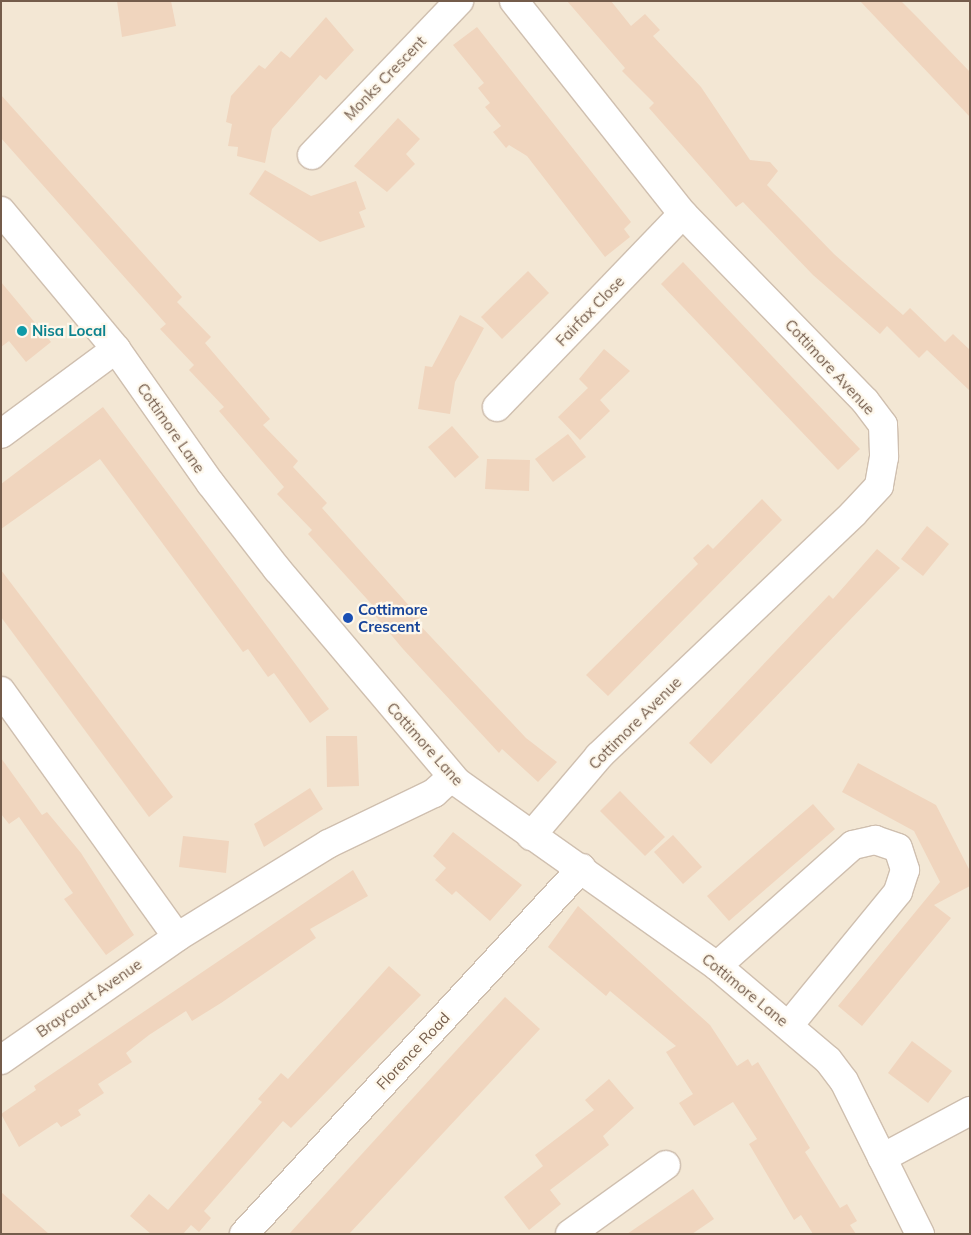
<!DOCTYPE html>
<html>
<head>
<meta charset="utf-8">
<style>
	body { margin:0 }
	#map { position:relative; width:971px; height:1235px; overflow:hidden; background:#fcf4e6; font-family:Mulish,sans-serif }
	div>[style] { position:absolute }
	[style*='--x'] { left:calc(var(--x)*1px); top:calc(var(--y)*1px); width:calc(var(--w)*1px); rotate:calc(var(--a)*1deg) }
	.residential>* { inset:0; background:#f3e7d4 }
	.building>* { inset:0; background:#f0d5be }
	.roads { filter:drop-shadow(1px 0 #cfbfaf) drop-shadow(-1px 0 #cfbfaf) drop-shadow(0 1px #cfbfaf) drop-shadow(0 -1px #cfbfaf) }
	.minor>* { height:28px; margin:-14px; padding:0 14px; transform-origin:14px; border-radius:14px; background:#fff }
	.dots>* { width:14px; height:14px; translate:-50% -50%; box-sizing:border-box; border:2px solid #fef8ec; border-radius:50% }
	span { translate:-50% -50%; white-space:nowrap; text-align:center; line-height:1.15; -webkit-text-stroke:4.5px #fef8ec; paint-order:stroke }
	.street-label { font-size:15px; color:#745c4b }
	.culture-label { font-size:15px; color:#0d838f; font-weight:700 }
	.left { translate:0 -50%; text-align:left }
	.transit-label { font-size:15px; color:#164399; font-weight:700 }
	.frame { position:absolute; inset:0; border:2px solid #745c4b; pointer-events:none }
</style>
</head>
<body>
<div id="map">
	<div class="residential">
		<div style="clip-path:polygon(1px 1px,970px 1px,970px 1234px,1px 1234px)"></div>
	</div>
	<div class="building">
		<div style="clip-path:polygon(117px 1px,171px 1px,176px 26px,122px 37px)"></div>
		<div style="clip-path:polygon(567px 1px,611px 1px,631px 26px,645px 14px,660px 30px,653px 36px,701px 87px,750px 160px,770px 162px,778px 171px,767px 185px,834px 254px,903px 315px,910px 308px,945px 342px,953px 334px,970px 350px,970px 391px,927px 350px,919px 358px,887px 326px,880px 334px,813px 275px,743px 202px,736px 207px,649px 108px,654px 103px,622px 71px,625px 68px)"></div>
		<div style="clip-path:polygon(860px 1px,901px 1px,917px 17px,970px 72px,970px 117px)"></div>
		<div style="clip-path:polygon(326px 17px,354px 50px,326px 80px,320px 75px,272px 129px,265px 163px,237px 156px,238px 147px,228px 146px,232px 124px,226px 122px,231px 96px,259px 65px,265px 69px,281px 51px,290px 58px)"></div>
		<div style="clip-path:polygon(477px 27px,631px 222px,624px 229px,630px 237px,605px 257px,527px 156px,509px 145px,506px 148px,493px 132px,501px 126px,485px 107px,490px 103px,478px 88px,484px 83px,453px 45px)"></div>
		<div style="clip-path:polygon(1px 95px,182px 297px,177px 302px,211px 337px,205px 343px,270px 419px,263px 425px,298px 461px,293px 467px,327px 503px,322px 508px,420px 618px,416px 621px,526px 738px,557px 762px,538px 782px,502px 749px,499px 753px,403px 649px,372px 612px,376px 609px,308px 534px,312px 530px,277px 494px,284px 487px,219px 411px,224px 407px,189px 370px,194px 365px,160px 329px,166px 324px,1px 138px)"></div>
		<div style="clip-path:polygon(398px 118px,420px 139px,406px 154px,415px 164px,387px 192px,354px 166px)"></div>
		<div style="clip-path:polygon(265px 170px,311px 196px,356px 181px,366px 209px,359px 212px,365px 227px,320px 242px,249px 194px)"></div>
		<div style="clip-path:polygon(683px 262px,860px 449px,838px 470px,661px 284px)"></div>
		<div style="clip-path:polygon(528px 271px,549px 293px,502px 339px,481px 317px)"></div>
		<div style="clip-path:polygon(1px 282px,51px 342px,26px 362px,9px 341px,1px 347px)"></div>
		<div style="clip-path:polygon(460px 315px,484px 328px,455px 382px,450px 414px,418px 409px,425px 366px,432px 367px)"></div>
		<div style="clip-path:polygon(604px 349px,630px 371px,600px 400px,610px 411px,580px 440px,558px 417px,588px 388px,579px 379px)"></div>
		<div style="clip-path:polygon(103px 407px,329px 709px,310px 723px,274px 673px,268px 677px,248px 649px,243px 652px,100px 459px,1px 529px,1px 484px)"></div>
		<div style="clip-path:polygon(452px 426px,479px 457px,455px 478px,428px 447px)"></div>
		<div style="clip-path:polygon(568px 434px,586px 457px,553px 482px,535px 459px)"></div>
		<div style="clip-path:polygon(487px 459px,530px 460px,529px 491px,485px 489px)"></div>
		<div style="clip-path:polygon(762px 499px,782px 520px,608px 696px,586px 675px,698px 564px,693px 558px,708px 544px,713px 549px)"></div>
		<div style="clip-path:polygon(927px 526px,949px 544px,923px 576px,901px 559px)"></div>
		<div style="clip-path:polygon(877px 549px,900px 568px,711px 764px,689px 743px,829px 595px,833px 599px)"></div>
		<div style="clip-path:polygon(1px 570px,173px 797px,149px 817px,1px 617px)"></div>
		<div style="clip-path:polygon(326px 736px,357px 736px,359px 786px,327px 787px)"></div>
		<div style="clip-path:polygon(1px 758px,42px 815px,47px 812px,81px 853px,134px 935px,106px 955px,64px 899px,73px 893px,19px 817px,9px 824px,1px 814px)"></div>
		<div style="clip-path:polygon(858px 763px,936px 805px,970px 871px,970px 886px,934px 905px,951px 918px,862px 1026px,838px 1006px,940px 882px,914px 831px,842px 792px)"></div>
		<div style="clip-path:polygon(310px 788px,323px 809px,264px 847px,254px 824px)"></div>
		<div style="clip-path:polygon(620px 791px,665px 837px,645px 856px,600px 811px)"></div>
		<div style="clip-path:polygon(813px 804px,835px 829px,729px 921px,707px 896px)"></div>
		<div style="clip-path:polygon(453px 832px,522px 885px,490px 921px,456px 891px,452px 895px,435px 880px,446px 868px,433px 856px)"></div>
		<div style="clip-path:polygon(673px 835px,702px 867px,683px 884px,654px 852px)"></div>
		<div style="clip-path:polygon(183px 836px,229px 841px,226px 873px,179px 867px)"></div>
		<div style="clip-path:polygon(353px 870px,368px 896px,310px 929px,316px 938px,221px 1003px,192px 1021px,186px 1011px,149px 1035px,126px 1053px,132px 1062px,98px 1084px,104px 1093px,78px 1110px,81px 1115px,61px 1127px,57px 1122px,19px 1147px,1px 1114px,36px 1090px,34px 1086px)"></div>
		<div style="clip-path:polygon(578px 906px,710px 1025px,737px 1066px,748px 1059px,752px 1066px,758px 1062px,810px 1148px,805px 1152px,840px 1208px,847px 1204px,857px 1221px,850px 1225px,856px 1234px,813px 1234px,801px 1215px,794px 1220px,749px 1144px,757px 1139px,733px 1102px,694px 1126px,679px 1103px,693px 1094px,666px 1052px,676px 1046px,610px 991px,606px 996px,548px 947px)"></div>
		<div style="clip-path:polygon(389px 966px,421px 995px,291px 1128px,283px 1121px,204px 1211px,211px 1218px,199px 1232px,191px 1225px,183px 1234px,151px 1234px,130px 1216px,149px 1194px,168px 1210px,262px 1102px,258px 1099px,281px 1073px,288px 1079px)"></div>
		<div style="clip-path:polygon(505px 997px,540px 1029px,349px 1234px,289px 1234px)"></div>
		<div style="clip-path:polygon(912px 1041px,952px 1071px,928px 1103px,888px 1073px)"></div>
		<div style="clip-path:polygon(609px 1079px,634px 1108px,603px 1136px,609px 1145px,550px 1190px,561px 1204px,529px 1230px,504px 1197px,543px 1166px,535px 1155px,594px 1110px,585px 1100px)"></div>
		<div style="clip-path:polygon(693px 1189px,714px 1219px,692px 1234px,627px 1234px)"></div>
		<div style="clip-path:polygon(1px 1192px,49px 1234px,1px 1234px)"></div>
	</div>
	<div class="roads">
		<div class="minor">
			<div style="--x:514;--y:1;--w:272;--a:51.6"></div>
			<div style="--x:683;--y:214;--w:261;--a:45.8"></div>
			<div style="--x:865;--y:401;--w:30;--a:53"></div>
			<div style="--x:883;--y:425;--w:32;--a:88"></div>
			<div style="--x:884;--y:457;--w:29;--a:100"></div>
			<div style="--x:879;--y:486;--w:38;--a:133"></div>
			<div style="--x:853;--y:514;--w:351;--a:136.4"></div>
			<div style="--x:599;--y:756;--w:105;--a:130.4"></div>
			<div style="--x:312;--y:155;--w:213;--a:-46.3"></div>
			<div style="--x:1;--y:211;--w:180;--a:50.2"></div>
			<div style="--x:116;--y:349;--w:165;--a:54.9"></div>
			<div style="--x:211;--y:484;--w:108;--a:52.2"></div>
			<div style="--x:277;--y:569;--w:279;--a:49.8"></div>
			<div style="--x:457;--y:782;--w:319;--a:35.3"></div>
			<div style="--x:717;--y:966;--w:145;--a:40.3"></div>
			<div style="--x:828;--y:1060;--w:26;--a:53"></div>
			<div style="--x:844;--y:1081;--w:171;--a:63.6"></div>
			<div style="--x:497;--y:407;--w:268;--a:-46.1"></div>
			<div style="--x:1;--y:434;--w:143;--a:-36.5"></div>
			<div style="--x:1;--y:691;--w:302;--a:54.4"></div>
			<div style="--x:177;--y:937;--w:177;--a:-31.6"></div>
			<div style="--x:328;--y:844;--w:118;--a:-25.7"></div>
			<div style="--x:434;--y:793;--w:24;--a:-42"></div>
			<div style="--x:717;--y:966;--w:182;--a:-41.7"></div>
			<div style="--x:853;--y:845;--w:23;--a:-13"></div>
			<div style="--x:875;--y:840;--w:24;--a:19"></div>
			<div style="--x:898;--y:848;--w:23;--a:72"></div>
			<div style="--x:905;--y:870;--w:23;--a:108"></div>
			<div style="--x:898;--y:892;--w:172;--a:129.3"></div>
			<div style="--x:1;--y:1060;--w:215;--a:-34.9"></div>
			<div style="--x:882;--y:1158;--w:100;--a:-28.1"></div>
			<div style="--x:244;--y:1234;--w:498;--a:-47.3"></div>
			<div style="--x:570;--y:1234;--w:118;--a:-35.7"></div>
		</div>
	</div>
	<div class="dots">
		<div style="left:22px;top:331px;background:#0f9aa8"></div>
		<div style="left:348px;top:618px;background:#1a4fb4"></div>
	</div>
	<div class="street-label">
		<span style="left:385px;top:78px;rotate:-46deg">Monks Crescent</span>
		<span style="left:590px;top:311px;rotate:-46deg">Fairfax Close</span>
		<span style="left:830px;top:367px;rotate:47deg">Cottimore Avenue</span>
		<span style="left:171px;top:428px;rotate:55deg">Cottimore Lane</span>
		<span style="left:635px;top:723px;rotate:-45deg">Cottimore Avenue</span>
		<span style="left:425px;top:744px;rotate:48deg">Cottimore Lane</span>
		<span style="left:745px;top:990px;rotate:39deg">Cottimore Lane</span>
		<span style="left:89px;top:998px;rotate:-35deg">Braycourt Avenue</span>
		<span style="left:413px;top:1051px;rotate:-47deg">Florence Road</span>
	</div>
	<div class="culture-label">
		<span class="left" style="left:32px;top:331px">Nisa Local</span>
	</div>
	<div class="transit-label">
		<span class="left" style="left:358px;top:618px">Cottimore<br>Crescent</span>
	</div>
	<div class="frame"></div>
</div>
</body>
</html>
